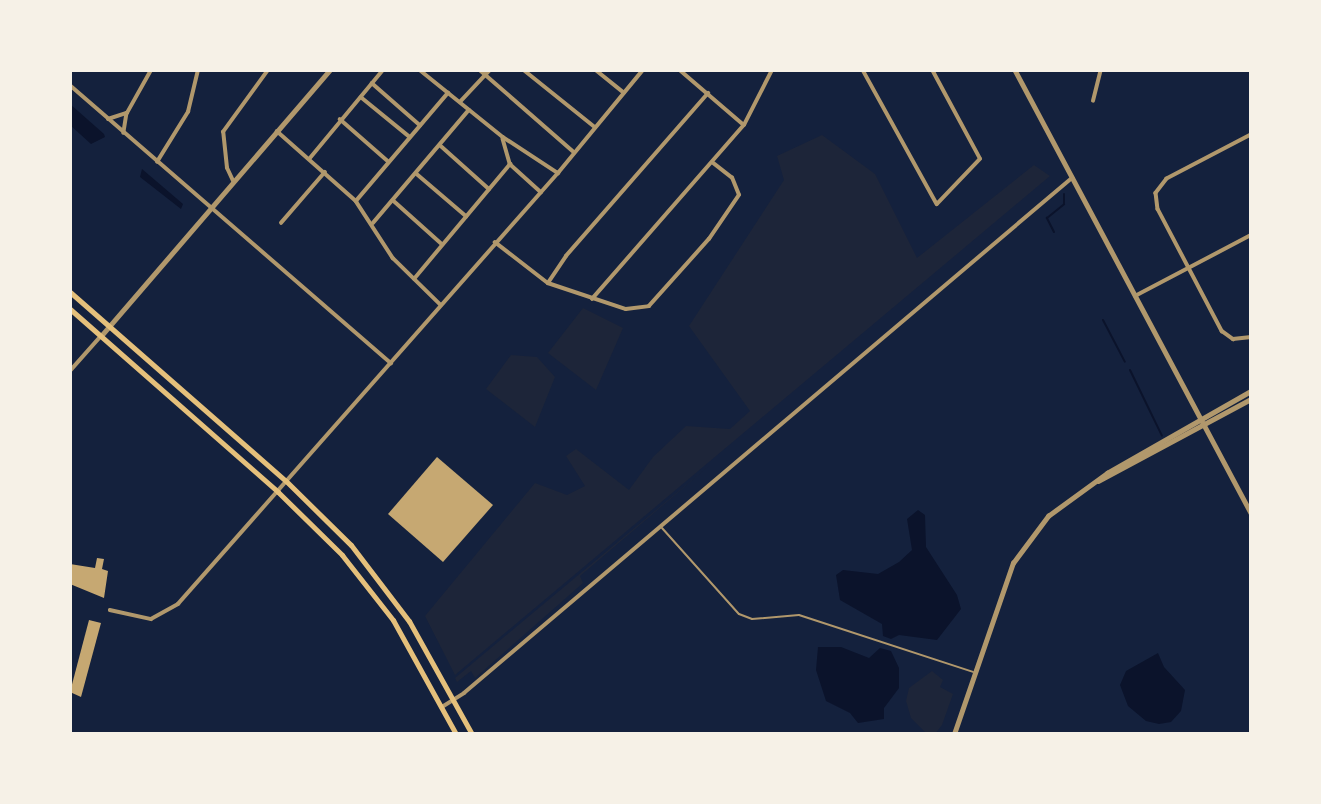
<!DOCTYPE html>
<html>
<head>
<meta charset="utf-8">
<style>
	body { margin:0 }
	#map { position:relative; width:1321px; height:804px; overflow:hidden; background:#14213d; font-family:"Noto Serif",serif }
	div>[style] { position:absolute }
	[style*='--x'] { left:calc(var(--x)*1px); top:calc(var(--y)*1px); width:calc(var(--w)*1px); rotate:calc(var(--a)*1deg) }
	.green>* { inset:0; background:#1d2539 }
	.water>* { inset:0; background:#0b132b }
	.stream>* { height:2px; margin:-1px; padding:0 1px; transform-origin:1px; border-radius:1px; background:#0b132b }
	.building>* { inset:0; background:#c6a872 }
	.service>* { height:2px; margin:-1px; padding:0 1px; transform-origin:1px; border-radius:1px; background:#b1986c }
	.minor>* { height:3.5px; margin:-1.75px; padding:0 1.75px; transform-origin:1.75px; border-radius:1.75px; background:#b1986c }
	.tertiary>* { height:4.5px; margin:-2.25px; padding:0 2.25px; transform-origin:2.25px; border-radius:2.25px; background:#b1986c }
	.secondary>* { height:5px; margin:-2.5px; padding:0 2.5px; transform-origin:2.5px; border-radius:2.5px; background:#e5c07b }
	span { translate:-50% -50%; white-space:nowrap; text-align:center; line-height:1.15; -webkit-text-stroke:7px #f6f1e7; paint-order:stroke }
	.frame { position:absolute; inset:0; border:72px solid #f6f1e7; pointer-events:none }
</style>
</head>
<body>
<div id="map">
	<div class="green">
		<div style="clip-path:polygon(822px 135px,875px 174px,917px 258px,1034px 165px,1050px 176px,455px 675px,425px 616px,535px 483px,567px 495px,585px 486px,566px 456px,576px 449px,629px 490px,653px 457px,686px 426px,730px 429px,750px 411px,689px 326px,784px 180px,777px 156px)"></div>
		<div style="clip-path:polygon(583px 308px,623px 328px,596px 390px,548px 353px)"></div>
		<div style="clip-path:polygon(511px 355px,537px 357px,555px 377px,535px 427px,486px 389px)"></div>
		<div style="clip-path:polygon(710px 465px,580px 576px,583px 583px,475px 678px,471px 671px,457px 682px,455px 678px)"></div>
		<div style="clip-path:polygon(932px 671px,943px 680px,940px 687px,953px 694px,942px 725px,935px 734px,927px 734px,911px 718px,906px 701px,909px 688px)"></div>
	</div>
	<div class="water">
		<div style="clip-path:polygon(70px 104px,104px 134px,105px 137px,91px 144px,70px 125px)"></div>
		<div style="clip-path:polygon(142px 169px,183px 204px,181px 209px,140px 177px)"></div>
		<div style="clip-path:polygon(918px 510px,925px 515px,926px 547px,957px 595px,961px 609px,937px 640px,899px 635px,891px 639px,883px 636px,882px 624px,840px 600px,836px 575px,843px 570px,878px 574px,899px 562px,912px 550px,907px 519px)"></div>
		<div style="clip-path:polygon(818px 647px,841px 647px,869px 658px,880px 648px,891px 651px,899px 668px,899px 688px,884px 708px,884px 719px,858px 723px,850px 713px,826px 701px,816px 670px)"></div>
		<div style="clip-path:polygon(1158px 653px,1164px 667px,1185px 690px,1181px 711px,1171px 722px,1159px 724px,1146px 721px,1128px 706px,1120px 685px,1126px 671px)"></div>
	</div>
	<div class="stream">
		<div style="--x:1054;--y:232;--w:16;--a:-117"></div>
		<div style="--x:1047;--y:218;--w:22;--a:-39"></div>
		<div style="--x:1064;--y:204;--w:10;--a:-90"></div>
		<div style="--x:1103;--y:320;--w:47;--a:62.4"></div>
		<div style="--x:1130;--y:370;--w:73;--a:64.1"></div>
	</div>
	<div class="building">
		<div style="clip-path:polygon(437px 457px,493px 505px,443px 562px,388px 514px)"></div>
		<div style="clip-path:polygon(97px 558px,104px 559px,102px 569px,108px 571px,104px 598px,70px 584px,70px 564px,95px 568px)"></div>
		<div style="clip-path:polygon(89px 620px,101px 623px,81px 697px,70px 692px)"></div>
	</div>
	<div class="service">
		<div style="--x:662;--y:528;--w:115;--a:48.2"></div>
		<div style="--x:739;--y:614;--w:14;--a:21"></div>
		<div style="--x:752;--y:619;--w:47;--a:-4.9"></div>
		<div style="--x:799;--y:615;--w:183;--a:18.1"></div>
	</div>
	<div class="minor">
		<div style="--x:420;--y:70;--w:107;--a:38.9"></div>
		<div style="--x:503;--y:137;--w:66;--a:33.2"></div>
		<div style="--x:480;--y:70;--w:125;--a:41.1"></div>
		<div style="--x:524;--y:70;--w:91;--a:38.8"></div>
		<div style="--x:596;--y:70;--w:36;--a:39"></div>
		<div style="--x:680;--y:70;--w:84;--a:40.7"></div>
		<div style="--x:863;--y:70;--w:153;--a:61.1"></div>
		<div style="--x:937;--y:204;--w:62;--a:-46.3"></div>
		<div style="--x:980;--y:159;--w:101;--a:-118.3"></div>
		<div style="--x:372;--y:83;--w:64;--a:41.2"></div>
		<div style="--x:70;--y:85;--w:425;--a:40.9"></div>
		<div style="--x:361;--y:97;--w:63;--a:39.2"></div>
		<div style="--x:1093;--y:101;--w:32;--a:-76"></div>
		<div style="--x:460;--y:102;--w:44;--a:-46.8"></div>
		<div style="--x:127;--y:113;--w:49;--a:-60.8"></div>
		<div style="--x:108;--y:119;--w:20;--a:-18"></div>
		<div style="--x:127;--y:113;--w:20;--a:99"></div>
		<div style="--x:340;--y:119;--w:64;--a:41.2"></div>
		<div style="--x:277;--y:131;--w:106;--a:41.5"></div>
		<div style="--x:356;--y:201;--w:68;--a:57"></div>
		<div style="--x:393;--y:258;--w:67;--a:44.4"></div>
		<div style="--x:1251;--y:135;--w:95;--a:152.4"></div>
		<div style="--x:1167;--y:179;--w:18;--a:128"></div>
		<div style="--x:1156;--y:193;--w:16;--a:83"></div>
		<div style="--x:1158;--y:209;--w:138;--a:62.3"></div>
		<div style="--x:1222;--y:331;--w:14;--a:36"></div>
		<div style="--x:1233;--y:339;--w:18;--a:-6"></div>
		<div style="--x:503;--y:139;--w:26;--a:74"></div>
		<div style="--x:510;--y:164;--w:42;--a:42.1"></div>
		<div style="--x:440;--y:145;--w:66;--a:41.9"></div>
		<div style="--x:310;--y:158;--w:114;--a:-50.3"></div>
		<div style="--x:157;--y:162;--w:59;--a:-58.2"></div>
		<div style="--x:188;--y:112;--w:43;--a:-76.6"></div>
		<div style="--x:417;--y:174;--w:65;--a:40.6"></div>
		<div style="--x:233;--y:181;--w:14;--a:-115"></div>
		<div style="--x:227;--y:168;--w:36;--a:-96"></div>
		<div style="--x:223;--y:132;--w:77;--a:-54"></div>
		<div style="--x:356;--y:201;--w:142;--a:-49.6"></div>
		<div style="--x:394;--y:201;--w:64;--a:41.9"></div>
		<div style="--x:281;--y:223;--w:67;--a:-49.2"></div>
		<div style="--x:373;--y:223;--w:148;--a:-49.7"></div>
		<div style="--x:495;--y:242;--w:67;--a:37.7"></div>
		<div style="--x:548;--y:283;--w:82;--a:18.4"></div>
		<div style="--x:626;--y:309;--w:23;--a:-7"></div>
		<div style="--x:649;--y:306;--w:90;--a:-48.2"></div>
		<div style="--x:709;--y:239;--w:53;--a:-55.7"></div>
		<div style="--x:739;--y:195;--w:18;--a:-112"></div>
		<div style="--x:732;--y:178;--w:23;--a:-142"></div>
		<div style="--x:414;--y:279;--w:150;--a:-50.1"></div>
		<div style="--x:548;--y:283;--w:32;--a:-56"></div>
		<div style="--x:566;--y:256;--w:216;--a:-48.9"></div>
		<div style="--x:1135;--y:296;--w:131;--a:-27.7"></div>
		<div style="--x:592;--y:299;--w:231;--a:-48.9"></div>
		<div style="--x:744;--y:125;--w:62;--a:-63"></div>
		<div style="--x:70;--y:371;--w:47;--a:-48.5"></div>
		<div style="--x:110;--y:610;--w:42;--a:12.4"></div>
		<div style="--x:151;--y:619;--w:31;--a:-29"></div>
		<div style="--x:178;--y:604;--w:575;--a:-48.6"></div>
		<div style="--x:558;--y:173;--w:134;--a:-50.5"></div>
		<div style="--x:442;--y:707;--w:26;--a:-32"></div>
		<div style="--x:464;--y:693;--w:797;--a:-40.27"></div>
	</div>
	<div class="tertiary">
		<div style="--x:1015;--y:70;--w:502;--a:61.95"></div>
		<div style="--x:101;--y:336;--w:351;--a:-49.3"></div>
		<div style="--x:1098;--y:481;--w:174;--a:-28.2"></div>
		<div style="--x:954;--y:734;--w:181;--a:-71"></div>
		<div style="--x:1013;--y:563;--w:59;--a:-53.3"></div>
		<div style="--x:1048;--y:516;--w:73;--a:-36.1"></div>
		<div style="--x:1107;--y:473;--w:166;--a:-29.7"></div>
	</div>
	<div class="secondary">
		<div style="--x:70;--y:292;--w:287;--a:41.2"></div>
		<div style="--x:286;--y:481;--w:91;--a:44.6"></div>
		<div style="--x:351;--y:545;--w:96;--a:52.7"></div>
		<div style="--x:409;--y:621;--w:129;--a:60.9"></div>
		<div style="--x:70;--y:309;--w:277;--a:41.3"></div>
		<div style="--x:278;--y:492;--w:90;--a:44.5"></div>
		<div style="--x:342;--y:555;--w:83;--a:51.9"></div>
		<div style="--x:393;--y:620;--w:130;--a:61.1"></div>
	</div>
	<div class="frame"></div>
</div>
</body>
</html>
